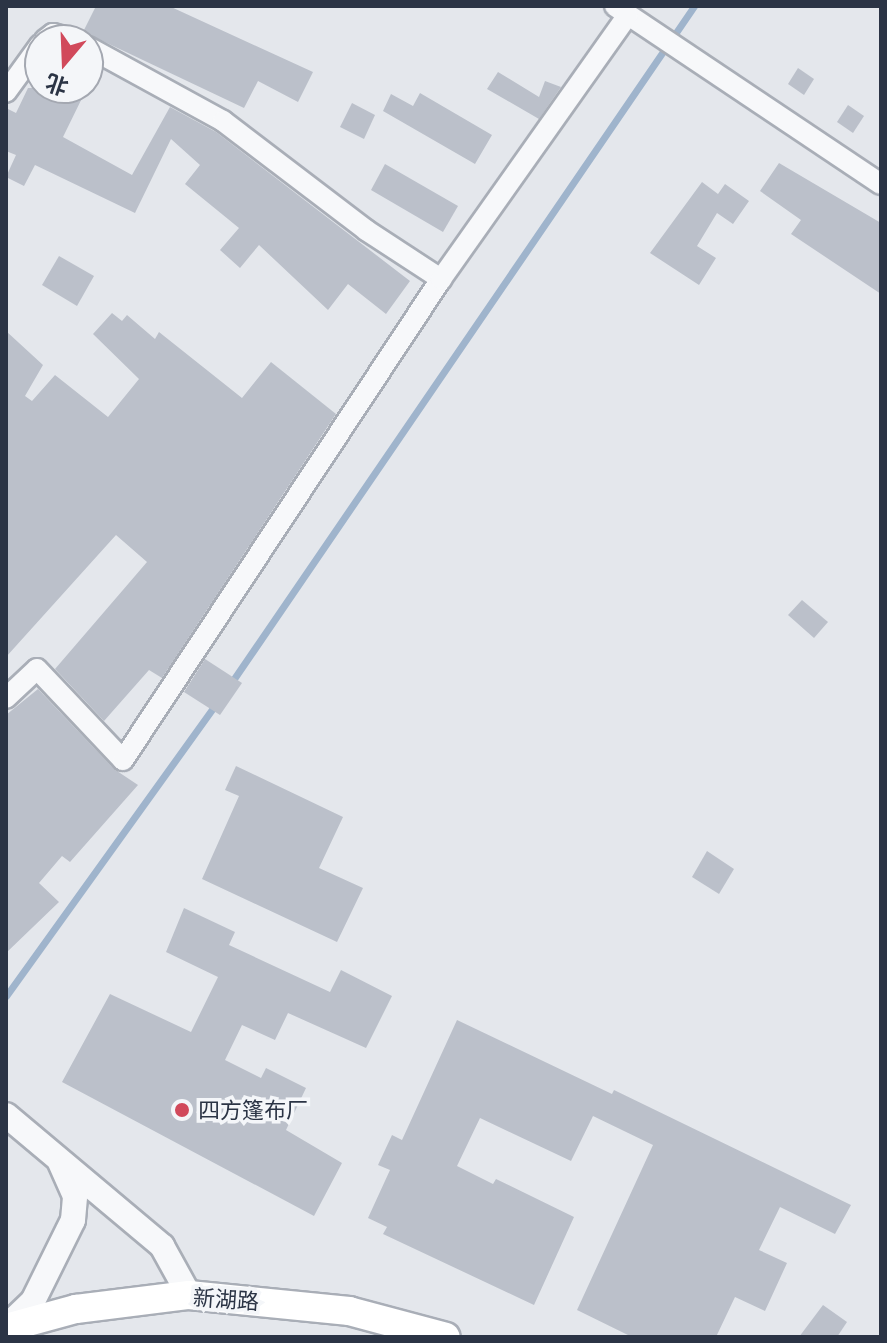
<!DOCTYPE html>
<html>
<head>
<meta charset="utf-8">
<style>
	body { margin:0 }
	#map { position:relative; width:887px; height:1343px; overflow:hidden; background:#e4e7ec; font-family:Lato,"Noto Sans SC",sans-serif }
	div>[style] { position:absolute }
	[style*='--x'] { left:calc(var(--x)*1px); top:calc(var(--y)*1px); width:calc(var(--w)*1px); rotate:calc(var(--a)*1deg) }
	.stream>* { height:7px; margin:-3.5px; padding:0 3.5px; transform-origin:3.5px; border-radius:3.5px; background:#9fb4cc }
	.building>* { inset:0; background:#bbc0ca }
	.roads { filter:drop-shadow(2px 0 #a9aeb7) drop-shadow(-2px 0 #a9aeb7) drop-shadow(0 2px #a9aeb7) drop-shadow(0 -2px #a9aeb7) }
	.minor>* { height:20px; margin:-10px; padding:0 10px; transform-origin:10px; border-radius:10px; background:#f7f8fa }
	.tertiary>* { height:24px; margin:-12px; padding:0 12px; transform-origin:12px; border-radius:12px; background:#f7f8fa }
	.secondary>* { height:28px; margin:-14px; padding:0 14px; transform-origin:14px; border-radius:14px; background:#fff }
	.dots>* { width:22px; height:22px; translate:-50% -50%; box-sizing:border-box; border:4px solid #f4f6f9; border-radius:50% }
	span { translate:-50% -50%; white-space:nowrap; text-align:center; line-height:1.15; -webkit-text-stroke:7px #f4f6f9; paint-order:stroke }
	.poi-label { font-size:22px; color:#2b3445 }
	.left { translate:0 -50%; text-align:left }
	.street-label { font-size:22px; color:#2b3445 }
	.frame { position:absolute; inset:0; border:8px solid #2b3445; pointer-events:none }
	.north { position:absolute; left:24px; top:24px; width:80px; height:80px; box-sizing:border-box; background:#f4f6f9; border:2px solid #a4a8b1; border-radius:50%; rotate:199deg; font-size:22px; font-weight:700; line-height:32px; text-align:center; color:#2b3445 }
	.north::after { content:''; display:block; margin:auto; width:28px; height:36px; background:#d1495b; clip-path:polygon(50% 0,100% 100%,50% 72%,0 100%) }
</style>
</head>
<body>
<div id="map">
	<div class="stream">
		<div style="--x:229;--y:686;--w:824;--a:-55.63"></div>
		<div style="--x:6;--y:996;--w:362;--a:-54.3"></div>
	</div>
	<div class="building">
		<div style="clip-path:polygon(96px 6px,169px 6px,313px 72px,298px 102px,258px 81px,244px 108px,88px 34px,84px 30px)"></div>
		<div style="clip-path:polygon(798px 68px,814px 79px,804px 95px,788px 84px)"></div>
		<div style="clip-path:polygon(498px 72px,539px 97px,545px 81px,561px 87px,539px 119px,487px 89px)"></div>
		<div style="clip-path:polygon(28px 88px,87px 88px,63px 137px,132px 175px,170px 107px,216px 132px,410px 281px,386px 314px,348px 284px,328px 310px,259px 245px,240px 268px,220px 250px,239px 228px,185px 184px,200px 165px,171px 139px,135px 213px,35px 165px,24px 186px,6px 177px,16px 155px,6px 151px,6px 108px,16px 113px)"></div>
		<div style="clip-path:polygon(420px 93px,492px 135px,475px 164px,383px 111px,391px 94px,413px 106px)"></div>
		<div style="clip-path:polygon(352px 103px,375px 115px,364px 139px,340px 127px)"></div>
		<div style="clip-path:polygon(848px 105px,864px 116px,853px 133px,837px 122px)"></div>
		<div style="clip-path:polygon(779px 163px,881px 223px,881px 294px,791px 234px,801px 220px,760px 191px)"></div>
		<div style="clip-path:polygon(385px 164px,458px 206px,443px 232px,371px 190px)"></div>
		<div style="clip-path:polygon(702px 182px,718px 194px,725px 184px,749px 201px,733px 224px,717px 213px,697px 246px,716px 258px,699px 285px,650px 253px)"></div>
		<div style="clip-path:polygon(59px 256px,94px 276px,77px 306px,42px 285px)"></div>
		<div style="clip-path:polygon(112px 313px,122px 321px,127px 315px,155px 339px,159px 332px,242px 398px,271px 362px,336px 414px,162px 678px,149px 670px,104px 721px,55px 669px,147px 562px,116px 535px,6px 657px,6px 331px,43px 365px,25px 396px,32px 401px,55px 375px,108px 417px,139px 379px,93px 334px)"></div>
		<div style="clip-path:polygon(802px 600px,828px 622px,814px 638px,788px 615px)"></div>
		<div style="clip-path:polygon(205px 659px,242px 683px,220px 715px,184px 692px)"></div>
		<div style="clip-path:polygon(38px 689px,114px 769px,138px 785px,70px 862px,62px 856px,39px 883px,59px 902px,6px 953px,6px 715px)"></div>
		<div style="clip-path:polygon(236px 766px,343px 817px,319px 868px,363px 888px,337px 942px,202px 879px,239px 796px,225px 790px)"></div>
		<div style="clip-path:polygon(707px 851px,734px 869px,719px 894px,692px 877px)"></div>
		<div style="clip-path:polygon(184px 908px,235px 932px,229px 945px,330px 992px,341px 970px,392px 996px,366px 1048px,288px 1013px,275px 1040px,242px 1025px,225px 1060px,261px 1078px,266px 1068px,306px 1088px,286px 1130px,342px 1163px,314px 1216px,62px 1082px,110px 994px,191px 1032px,218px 977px,166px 952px)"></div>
		<div style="clip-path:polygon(457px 1020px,612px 1094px,614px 1090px,851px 1205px,835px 1234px,780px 1207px,759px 1250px,787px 1263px,765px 1311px,735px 1297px,716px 1337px,632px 1337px,577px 1310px,653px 1145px,593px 1116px,571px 1161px,480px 1118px,457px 1166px,493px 1184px,496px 1179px,574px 1217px,534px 1305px,383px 1234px,387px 1227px,368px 1218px,390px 1170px,378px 1165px,392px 1135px,402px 1140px)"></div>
		<div style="clip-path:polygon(823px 1305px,847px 1322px,837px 1337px,799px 1337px)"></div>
	</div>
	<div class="roads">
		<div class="minor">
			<div style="--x:615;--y:6;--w:320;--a:33.8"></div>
			<div style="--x:45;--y:40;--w:10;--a:-37"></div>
			<div style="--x:53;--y:34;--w:23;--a:15"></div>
			<div style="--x:88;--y:47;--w:154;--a:28.7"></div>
			<div style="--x:223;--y:121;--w:180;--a:37.3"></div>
			<div style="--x:366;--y:230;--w:90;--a:33.2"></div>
			<div style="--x:6;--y:92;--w:58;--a:-54.1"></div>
			<div style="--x:6;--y:698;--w:42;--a:-43.1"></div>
			<div style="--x:37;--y:669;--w:125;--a:46.6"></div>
			<div style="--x:123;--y:760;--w:577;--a:-56.53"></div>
			<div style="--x:441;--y:279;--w:322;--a:-54.7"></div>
		</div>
		<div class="tertiary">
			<div style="--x:6;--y:1115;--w:204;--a:40"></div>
			<div style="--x:162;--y:1246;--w:56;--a:61.1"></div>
			<div style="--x:6;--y:1327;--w:37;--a:-44"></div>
			<div style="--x:33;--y:1301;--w:90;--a:-63.7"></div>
			<div style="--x:73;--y:1220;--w:24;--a:-85"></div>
			<div style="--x:75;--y:1196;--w:36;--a:-114"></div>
		</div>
		<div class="secondary">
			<div style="--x:6;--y:1328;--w:73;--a:-15.2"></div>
			<div style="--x:76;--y:1309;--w:114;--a:-7.1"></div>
			<div style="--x:189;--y:1295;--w:161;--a:5.7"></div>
			<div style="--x:349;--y:1311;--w:100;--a:15"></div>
		</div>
	</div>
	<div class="dots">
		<div style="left:182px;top:1110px;background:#d1495b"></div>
	</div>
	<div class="poi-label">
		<span class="left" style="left:198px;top:1110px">四方篷布厂</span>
	</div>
	<div class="street-label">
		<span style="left:226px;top:1299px;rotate:4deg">新湖路</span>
	</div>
	<div class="frame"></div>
	<div class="north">北</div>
</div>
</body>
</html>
